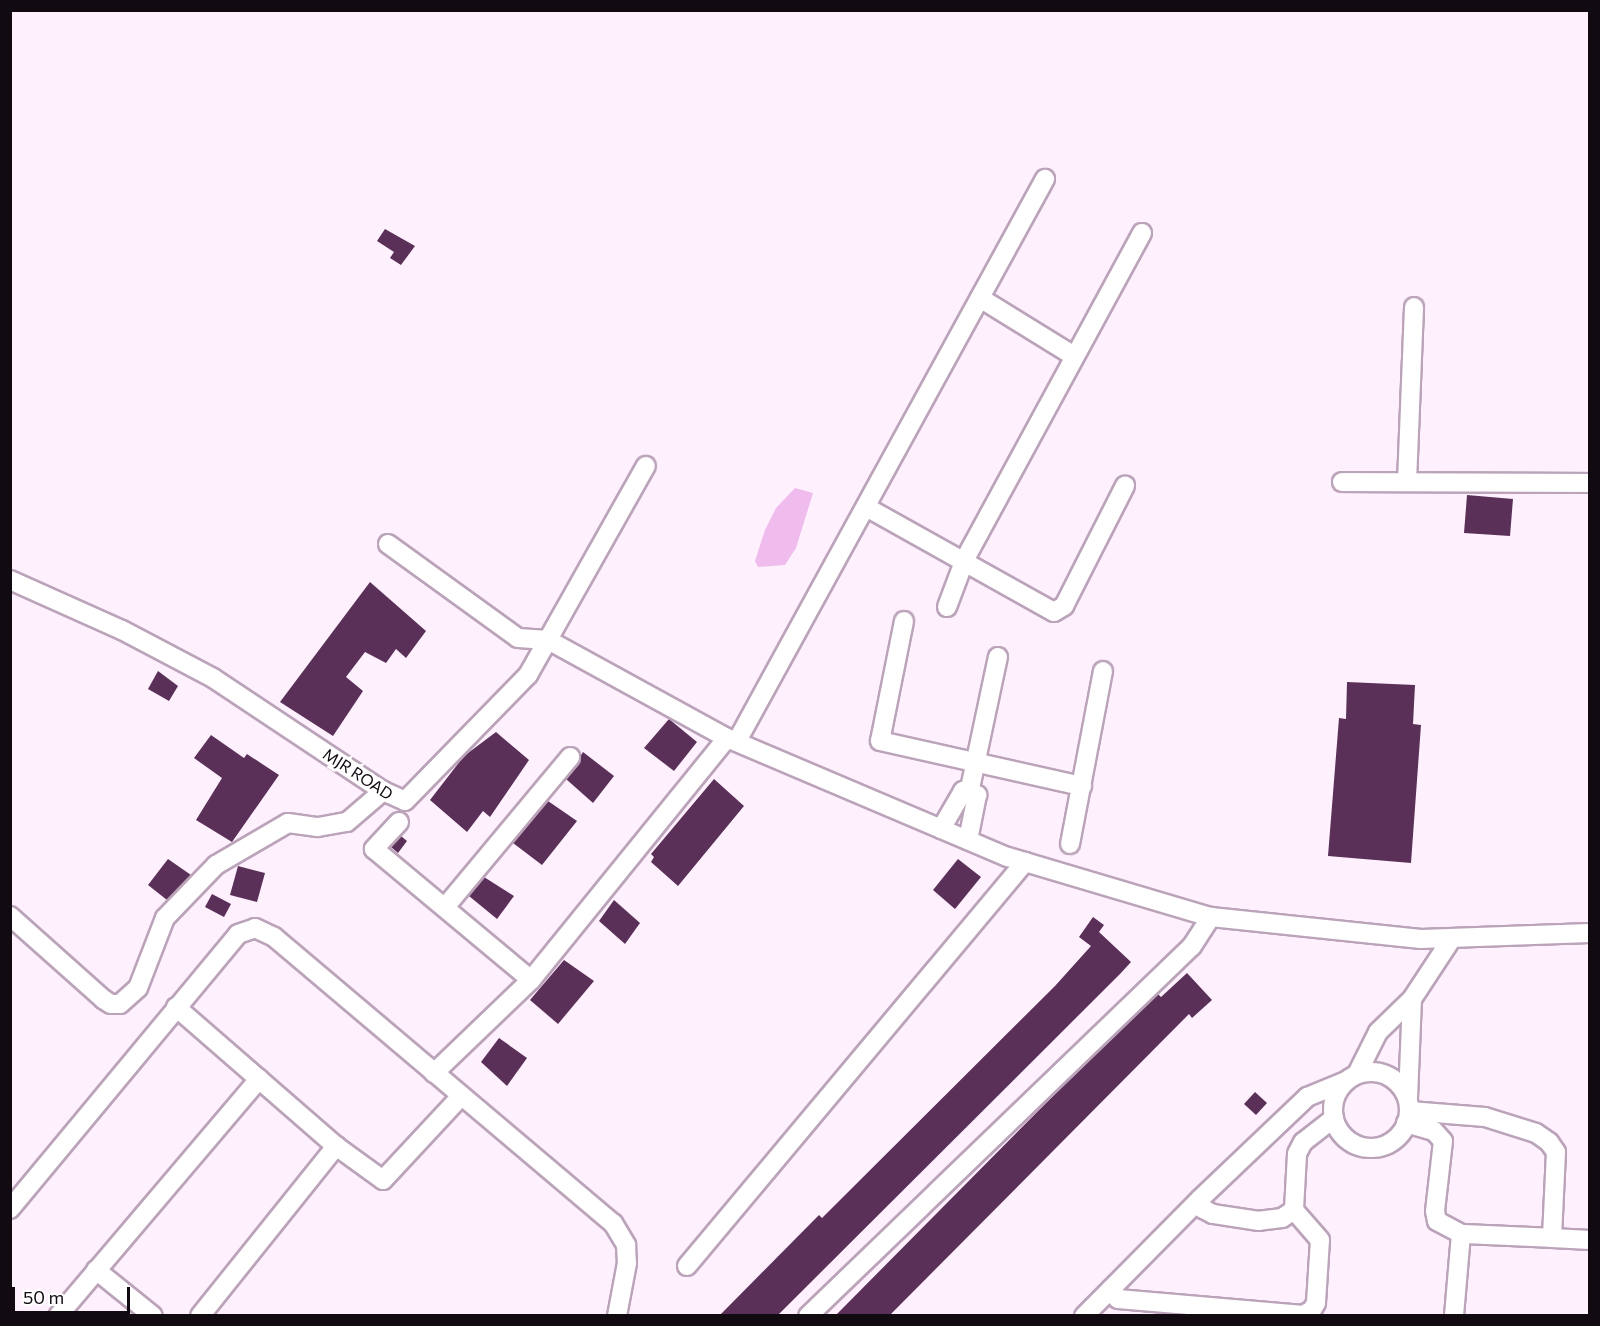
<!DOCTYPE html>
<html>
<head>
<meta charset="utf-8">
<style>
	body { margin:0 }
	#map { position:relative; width:1600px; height:1326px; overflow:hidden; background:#fff0fe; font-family:Commissioner,sans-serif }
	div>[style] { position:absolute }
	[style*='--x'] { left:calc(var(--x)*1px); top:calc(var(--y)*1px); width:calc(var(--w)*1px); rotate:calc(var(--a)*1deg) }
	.water>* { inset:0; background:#f0bcee }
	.building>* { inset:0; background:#5a3059 }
	.roads { filter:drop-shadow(2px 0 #bba3b9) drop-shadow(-2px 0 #bba3b9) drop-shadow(0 2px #bba3b9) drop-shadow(0 -2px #bba3b9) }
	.street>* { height:18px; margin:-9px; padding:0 9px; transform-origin:9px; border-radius:9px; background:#fff }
	.street>.ring { margin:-9px; padding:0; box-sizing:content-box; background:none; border:18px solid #fff; border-radius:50% }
	span { translate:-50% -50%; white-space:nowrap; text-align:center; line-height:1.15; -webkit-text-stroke:6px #fff; paint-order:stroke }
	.street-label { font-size:16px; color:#110a11 }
	.frame { position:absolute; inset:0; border:12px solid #110a11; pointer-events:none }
	.scale { position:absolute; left:12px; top:1287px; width:118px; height:27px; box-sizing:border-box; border:3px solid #110a11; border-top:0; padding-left:8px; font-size:18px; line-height:21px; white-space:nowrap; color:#110a11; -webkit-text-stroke:4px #fff; paint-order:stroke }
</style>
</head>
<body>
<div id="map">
	<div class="water">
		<div style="clip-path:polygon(795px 488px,813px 493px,796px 548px,785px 565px,758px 567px,755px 561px,765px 530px,776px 508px)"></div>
	</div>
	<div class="building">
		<div style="clip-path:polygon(385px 229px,415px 246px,401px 265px,390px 258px,394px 252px,377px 241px)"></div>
		<div style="clip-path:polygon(1467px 495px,1513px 499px,1510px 536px,1464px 533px)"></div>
		<div style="clip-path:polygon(370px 582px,426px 631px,406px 658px,396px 649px,386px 663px,365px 652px,346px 677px,363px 691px,333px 736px,280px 702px)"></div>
		<div style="clip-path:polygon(158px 671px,178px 686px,169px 701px,148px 689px)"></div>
		<div style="clip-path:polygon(1347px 682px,1415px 685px,1413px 724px,1421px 725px,1411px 863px,1328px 856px,1339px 718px,1346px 719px)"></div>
		<div style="clip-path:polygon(669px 719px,697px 742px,674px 771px,644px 748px)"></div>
		<div style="clip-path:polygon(496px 732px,529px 760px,490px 817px,483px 811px,467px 832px,430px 800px,464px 756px)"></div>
		<div style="clip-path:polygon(211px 735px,244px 758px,247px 754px,279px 775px,232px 842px,196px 820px,222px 778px,194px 758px)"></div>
		<div style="clip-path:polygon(583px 752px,614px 776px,593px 803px,566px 779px)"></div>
		<div style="clip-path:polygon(714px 779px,744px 806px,678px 886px,651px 862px,654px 857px,651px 854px)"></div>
		<div style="clip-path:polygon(548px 801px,577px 821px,542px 865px,513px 843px)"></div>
		<div style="clip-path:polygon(401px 836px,407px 841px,398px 853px,391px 847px)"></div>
		<div style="clip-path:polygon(168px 859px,191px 875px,167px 900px,148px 885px)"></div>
		<div style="clip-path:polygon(958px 859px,981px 877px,955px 909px,933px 890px)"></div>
		<div style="clip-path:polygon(238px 866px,265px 873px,257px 902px,230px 895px)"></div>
		<div style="clip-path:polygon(484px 877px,514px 896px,497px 919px,469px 896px)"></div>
		<div style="clip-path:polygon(212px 894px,231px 904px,224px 917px,205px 907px)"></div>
		<div style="clip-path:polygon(614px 900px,640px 923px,625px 944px,599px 921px)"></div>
		<div style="clip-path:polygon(1093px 917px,1104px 925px,1099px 932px,1131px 962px,1120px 974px,777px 1316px,719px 1316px,819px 1215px,822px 1218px,1055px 986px,1091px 946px,1079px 937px)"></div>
		<div style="clip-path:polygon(564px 960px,594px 981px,558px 1024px,530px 1000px)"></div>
		<div style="clip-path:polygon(1187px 973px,1212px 1000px,1192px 1018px,1189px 1014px,889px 1316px,835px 1316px,1045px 1104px,1158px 994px,1161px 997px)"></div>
		<div style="clip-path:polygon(499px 1038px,527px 1058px,507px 1086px,481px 1062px)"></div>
		<div style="clip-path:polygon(1255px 1092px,1267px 1103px,1256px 1115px,1244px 1104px)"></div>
	</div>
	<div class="roads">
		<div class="street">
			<div style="--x:980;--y:298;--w:110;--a:31.7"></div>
			<div style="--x:1342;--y:482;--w:248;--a:0.2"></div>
			<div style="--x:1407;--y:482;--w:175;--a:-87.7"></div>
			<div style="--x:866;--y:507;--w:215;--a:29.2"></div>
			<div style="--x:1054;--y:612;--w:12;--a:-31"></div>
			<div style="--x:1064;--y:606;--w:135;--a:-63.1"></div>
			<div style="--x:388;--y:544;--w:160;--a:35.9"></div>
			<div style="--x:518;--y:638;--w:30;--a:4"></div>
			<div style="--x:548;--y:640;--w:204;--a:28.7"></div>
			<div style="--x:727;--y:738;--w:305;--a:23"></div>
			<div style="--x:1008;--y:857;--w:212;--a:16.5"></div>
			<div style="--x:1211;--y:917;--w:211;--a:6"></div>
			<div style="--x:1421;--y:939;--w:169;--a:-2"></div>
			<div style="--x:10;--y:580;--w:123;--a:24.1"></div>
			<div style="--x:122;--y:630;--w:103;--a:27.8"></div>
			<div style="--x:213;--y:678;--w:204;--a:33.6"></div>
			<div style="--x:383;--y:791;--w:24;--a:24"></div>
			<div style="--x:405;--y:801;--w:176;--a:-45.7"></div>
			<div style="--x:528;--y:675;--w:240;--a:-60.6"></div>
			<div style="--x:947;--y:607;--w:51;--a:-69.4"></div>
			<div style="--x:965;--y:559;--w:371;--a:-61.5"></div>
			<div style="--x:904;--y:621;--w:122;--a:101.3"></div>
			<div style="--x:880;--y:741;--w:207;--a:12.6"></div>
			<div style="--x:737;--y:741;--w:641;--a:-61.28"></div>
			<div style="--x:969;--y:793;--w:139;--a:-78"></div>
			<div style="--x:399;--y:822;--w:37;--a:133"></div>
			<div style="--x:374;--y:849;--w:204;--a:39.8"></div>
			<div style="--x:941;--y:829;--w:44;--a:-59.9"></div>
			<div style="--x:963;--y:791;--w:15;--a:16"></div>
			<div style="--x:977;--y:795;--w:46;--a:101.3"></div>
			<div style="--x:1070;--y:844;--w:176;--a:-79.2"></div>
			<div style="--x:446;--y:906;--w:194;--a:-50.2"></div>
			<div style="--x:10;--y:916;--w:125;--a:41.7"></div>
			<div style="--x:103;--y:999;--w:9;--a:32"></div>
			<div style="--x:111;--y:1004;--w:9;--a:0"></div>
			<div style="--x:120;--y:1004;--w:24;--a:-42"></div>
			<div style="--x:138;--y:988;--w:75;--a:-68.9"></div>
			<div style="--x:165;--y:918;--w:74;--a:-46.1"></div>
			<div style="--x:216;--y:865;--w:83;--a:-30.3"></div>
			<div style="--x:288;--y:823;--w:30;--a:8"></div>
			<div style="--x:318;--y:827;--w:29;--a:-10"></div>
			<div style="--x:347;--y:822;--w:48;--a:-40.7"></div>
			<div style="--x:176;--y:1007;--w:212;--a:41"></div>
			<div style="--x:336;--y:1146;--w:58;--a:35.9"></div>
			<div style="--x:383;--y:1180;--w:115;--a:-47.1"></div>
			<div class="ring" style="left:1333px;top:1072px;width:58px;height:58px"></div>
			<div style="--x:434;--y:1073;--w:134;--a:-43.8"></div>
			<div style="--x:531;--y:980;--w:311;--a:-51"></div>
			<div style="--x:1357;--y:1074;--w:47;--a:-63.4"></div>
			<div style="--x:1378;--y:1032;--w:47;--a:-44.1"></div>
			<div style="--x:1412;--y:999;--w:73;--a:-56.7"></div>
			<div style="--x:1408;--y:1098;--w:99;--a:-87.7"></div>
			<div style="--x:1410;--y:1111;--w:75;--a:4.6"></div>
			<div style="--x:1485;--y:1117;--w:53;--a:17.4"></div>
			<div style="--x:1536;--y:1133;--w:16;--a:35"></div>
			<div style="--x:1549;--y:1142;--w:12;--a:55"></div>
			<div style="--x:1556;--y:1152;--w:86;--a:92.7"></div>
			<div style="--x:1552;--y:1238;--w:38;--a:3"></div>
			<div style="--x:1334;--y:1118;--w:39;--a:142"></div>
			<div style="--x:1303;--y:1142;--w:13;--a:117"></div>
			<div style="--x:1297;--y:1154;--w:56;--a:93.1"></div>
			<div style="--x:1294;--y:1210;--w:14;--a:146"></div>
			<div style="--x:1282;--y:1218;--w:23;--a:173"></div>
			<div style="--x:1259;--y:1221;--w:47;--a:-171.3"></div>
			<div style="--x:1213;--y:1214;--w:11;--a:-153"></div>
			<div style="--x:1203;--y:1209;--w:10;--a:-107"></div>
			<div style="--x:1200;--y:1199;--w:148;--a:-43.6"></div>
			<div style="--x:1307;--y:1097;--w:42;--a:-22.3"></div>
			<div style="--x:1406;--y:1123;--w:29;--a:16"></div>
			<div style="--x:1434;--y:1131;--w:13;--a:48"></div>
			<div style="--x:1443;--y:1141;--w:70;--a:96.5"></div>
			<div style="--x:1435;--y:1211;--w:10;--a:79"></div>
			<div style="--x:1437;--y:1221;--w:27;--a:28"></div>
			<div style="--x:1461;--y:1234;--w:82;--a:94.9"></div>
			<div style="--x:1200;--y:1199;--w:127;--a:134.7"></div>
			<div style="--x:1111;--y:1289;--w:12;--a:55"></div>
			<div style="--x:1118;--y:1299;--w:186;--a:4.9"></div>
			<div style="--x:1303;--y:1315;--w:10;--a:-29"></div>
			<div style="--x:1312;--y:1310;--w:8;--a:-60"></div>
			<div style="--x:1316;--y:1303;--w:63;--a:-86.4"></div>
			<div style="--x:1320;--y:1240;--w:40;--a:-131"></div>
			<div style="--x:10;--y:1209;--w:357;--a:-50.3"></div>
			<div style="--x:238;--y:934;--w:18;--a:-19"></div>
			<div style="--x:255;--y:928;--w:21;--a:25"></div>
			<div style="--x:274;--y:937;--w:444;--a:40.2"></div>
			<div style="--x:613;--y:1223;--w:26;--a:59"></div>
			<div style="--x:626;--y:1245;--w:18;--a:87"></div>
			<div style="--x:627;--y:1263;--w:54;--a:100.7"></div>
			<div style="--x:1461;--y:1234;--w:91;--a:2.5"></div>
			<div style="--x:687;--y:1266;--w:527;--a:-50.08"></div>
			<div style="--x:96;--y:1270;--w:73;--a:38.9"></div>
			<div style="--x:58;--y:1316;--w:311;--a:-49.7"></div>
			<div style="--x:200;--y:1316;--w:218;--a:-51.3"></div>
			<div style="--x:808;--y:1316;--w:533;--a:-43.94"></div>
			<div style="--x:1192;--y:946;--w:35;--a:-57"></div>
			<div style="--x:1084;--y:1316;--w:38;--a:-45"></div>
		</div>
	</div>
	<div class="street-label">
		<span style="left:358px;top:774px;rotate:33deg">MJR ROAD</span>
	</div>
	<div class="frame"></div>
	<div class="scale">50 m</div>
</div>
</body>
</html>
